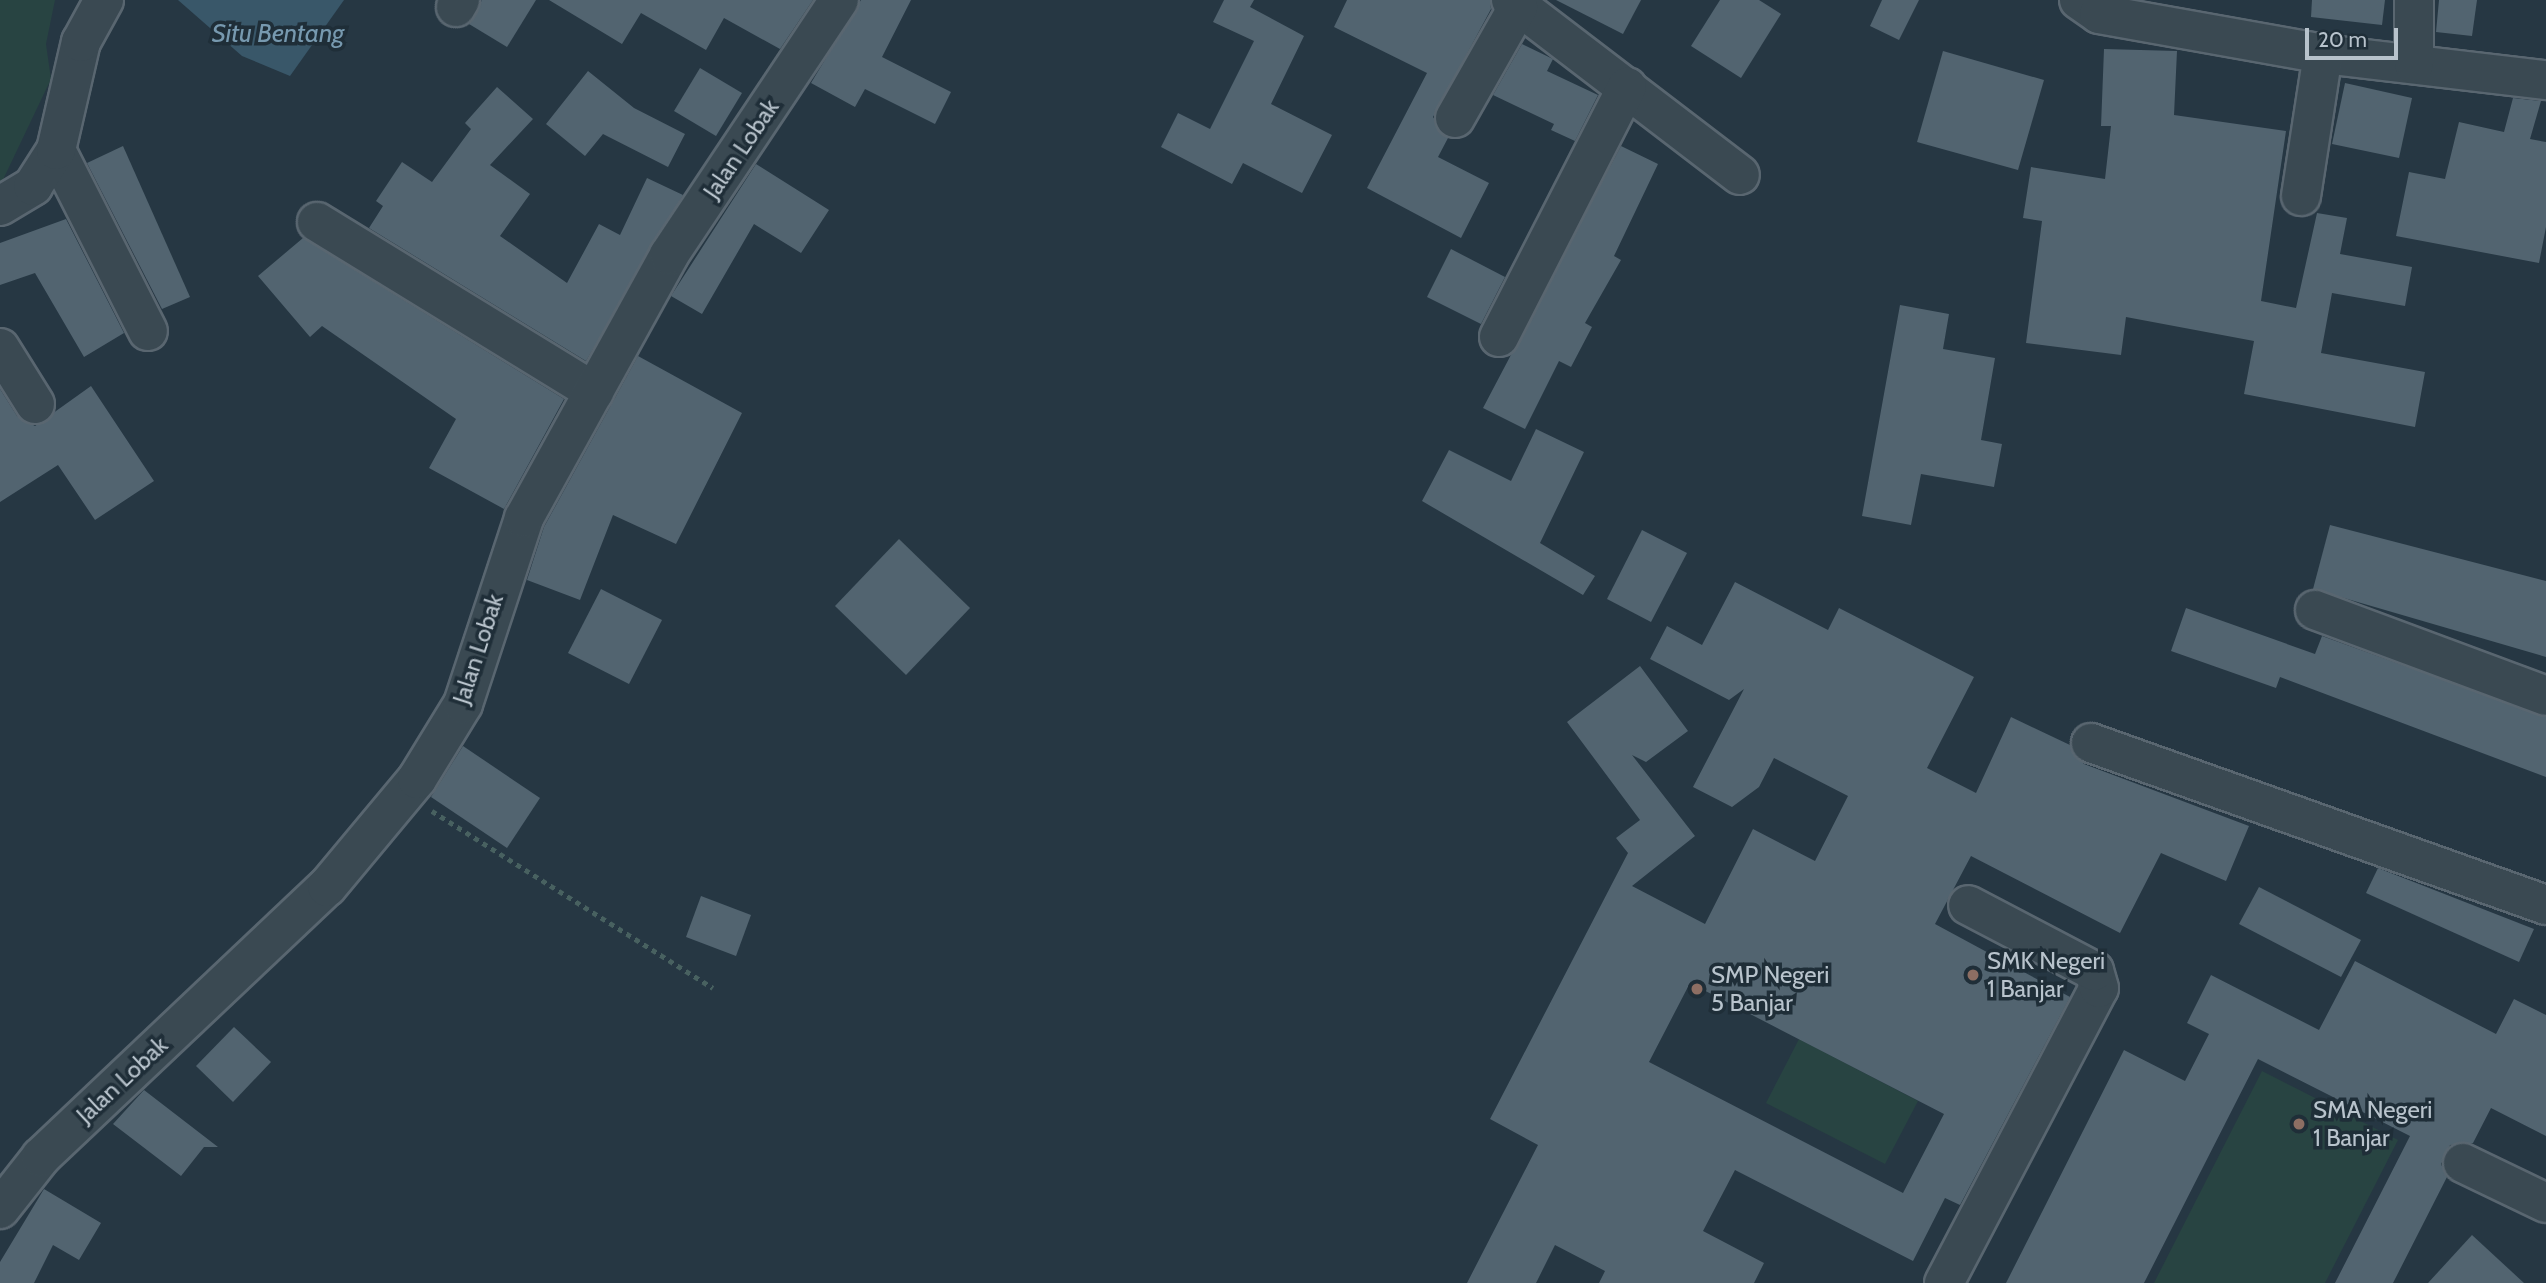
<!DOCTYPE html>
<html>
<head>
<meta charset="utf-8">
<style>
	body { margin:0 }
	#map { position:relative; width:2546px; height:1283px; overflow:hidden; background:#263743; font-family:Cabin,sans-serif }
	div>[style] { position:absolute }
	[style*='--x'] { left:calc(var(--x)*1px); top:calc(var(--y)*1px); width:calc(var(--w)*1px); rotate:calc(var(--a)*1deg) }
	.green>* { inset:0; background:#284442 }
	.water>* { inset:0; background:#395769 }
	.building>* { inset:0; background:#526470 }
	.path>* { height:4.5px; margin-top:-2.25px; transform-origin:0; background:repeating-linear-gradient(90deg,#486160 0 5px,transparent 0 10px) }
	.roads { filter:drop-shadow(2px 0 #596670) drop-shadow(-2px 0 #596670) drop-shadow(0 2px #596670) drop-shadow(0 -2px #596670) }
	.minor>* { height:38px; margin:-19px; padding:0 19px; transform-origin:19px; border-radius:19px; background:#3a4952 }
	.dots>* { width:19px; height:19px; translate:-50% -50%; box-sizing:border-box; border:4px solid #1f2e38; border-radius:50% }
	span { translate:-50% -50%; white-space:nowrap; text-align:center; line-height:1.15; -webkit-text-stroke:7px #1f2e38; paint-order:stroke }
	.street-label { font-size:24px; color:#b8c3cc }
	.poi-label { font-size:24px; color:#b8c3cc }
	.left { translate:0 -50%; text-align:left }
	.water-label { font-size:26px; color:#7799af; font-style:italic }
	.scale { position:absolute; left:2305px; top:28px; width:93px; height:32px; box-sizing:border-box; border:4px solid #b8c3cc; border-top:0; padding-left:9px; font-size:21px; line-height:24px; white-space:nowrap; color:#b8c3cc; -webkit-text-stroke:5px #1f2e38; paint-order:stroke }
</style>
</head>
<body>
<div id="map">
	<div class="green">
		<div style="clip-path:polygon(0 0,55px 0,46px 44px,51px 79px,0 186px)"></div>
		<div style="clip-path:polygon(1799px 1039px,1918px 1101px,1885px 1164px,1766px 1103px)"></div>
		<div style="clip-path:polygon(2262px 1071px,2398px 1140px,2325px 1283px,2154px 1283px)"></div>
	</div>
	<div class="water">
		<div style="clip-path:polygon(178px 0,344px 0,290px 76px,242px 56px)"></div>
	</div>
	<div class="building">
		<div style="clip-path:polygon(482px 0,536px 0,507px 47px,469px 24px)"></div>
		<div style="clip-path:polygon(549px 0,813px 0,780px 49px,724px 18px,706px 50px,641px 13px,622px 44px)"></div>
		<div style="clip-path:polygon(861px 0,911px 0,882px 57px,951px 92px,935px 124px,865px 89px,855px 107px,811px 83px)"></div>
		<div style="clip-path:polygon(1224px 0,1254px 0,1250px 7px,1304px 36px,1271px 104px,1332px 135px,1302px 193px,1243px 163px,1232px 184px,1161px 147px,1178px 113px,1210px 129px,1254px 41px,1213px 22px)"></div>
		<div style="clip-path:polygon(1347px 0,1490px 0,1491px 9px,1433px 117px,1448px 138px,1438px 157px,1489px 183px,1461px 238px,1367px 188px,1427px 73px,1334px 27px)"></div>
		<div style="clip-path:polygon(1556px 0,1641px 0,1623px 34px)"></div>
		<div style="clip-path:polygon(1720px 0,1759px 0,1781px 14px,1741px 78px,1691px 46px)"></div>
		<div style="clip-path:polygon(1882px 0,1919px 0,1899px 40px,1870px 26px)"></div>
		<div style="clip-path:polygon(2312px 0,2385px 0,2382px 25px,2311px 17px)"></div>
		<div style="clip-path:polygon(2439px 0,2477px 0,2472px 36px,2436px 32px)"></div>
		<div style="clip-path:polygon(1522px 44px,1553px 59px,1547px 71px,1598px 95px,1575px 141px,1551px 130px,1554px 124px,1493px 95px)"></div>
		<div style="clip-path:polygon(2104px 49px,2177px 51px,2174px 115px,2286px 131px,2261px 301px,2296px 308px,2317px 213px,2347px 218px,2340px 254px,2412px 267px,2405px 306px,2332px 293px,2321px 353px,2425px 372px,2415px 427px,2244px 394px,2254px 341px,2126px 317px,2121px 355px,2026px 343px,2042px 221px,2023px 218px,2031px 167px,2105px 179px,2111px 126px,2101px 126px)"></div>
		<div style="clip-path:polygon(1943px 51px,2044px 80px,2018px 170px,1917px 142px)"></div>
		<div style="clip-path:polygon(700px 68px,742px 93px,716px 136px,674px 111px)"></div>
		<div style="clip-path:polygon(588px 71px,634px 108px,685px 134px,668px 167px,603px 134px,585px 156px,546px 124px)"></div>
		<div style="clip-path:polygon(2345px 83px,2412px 98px,2399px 158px,2332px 144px)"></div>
		<div style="clip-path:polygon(497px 87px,533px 119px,490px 165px,530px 194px,500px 236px,567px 283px,599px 224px,620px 235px,647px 178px,683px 195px,586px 361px,369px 228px,383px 206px,376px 201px,402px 162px,432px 182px,471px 129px,465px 123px)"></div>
		<div style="clip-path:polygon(2513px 98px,2541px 101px,2530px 139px,2546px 142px,2546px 227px,2539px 263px,2396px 236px,2409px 172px,2445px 179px,2459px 122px,2504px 132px)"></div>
		<div style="clip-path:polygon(123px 146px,190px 297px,162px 309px,87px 163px)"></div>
		<div style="clip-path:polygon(1621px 146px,1658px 164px,1614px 256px,1621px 260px,1585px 323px,1592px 327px,1571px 367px,1559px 361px,1525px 429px,1483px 408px)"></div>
		<div style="clip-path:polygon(756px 164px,829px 210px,801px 253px,754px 224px,702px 314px,671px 296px)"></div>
		<div style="clip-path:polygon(66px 219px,124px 333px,84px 357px,35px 273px,0 285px,0 243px)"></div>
		<div style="clip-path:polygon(303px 238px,564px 399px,504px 509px,429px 468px,456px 419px,322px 326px,310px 337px,258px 276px)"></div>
		<div style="clip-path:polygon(1451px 249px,1505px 277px,1481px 324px,1427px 297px)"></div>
		<div style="clip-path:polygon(1900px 305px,1949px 314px,1943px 349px,1995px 358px,1981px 440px,2002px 444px,1994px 487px,1921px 474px,1911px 525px,1862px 516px)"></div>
		<div style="clip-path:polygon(638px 356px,742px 413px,676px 544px,613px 515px,580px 600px,527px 580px,544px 527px)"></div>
		<div style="clip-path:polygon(91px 386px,154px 481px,95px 520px,58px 465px,0 502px,0 389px,17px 416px,35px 426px)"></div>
		<div style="clip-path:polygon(1536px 429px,1584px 452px,1540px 543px,1595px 576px,1583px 595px,1422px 501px,1449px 450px,1511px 481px)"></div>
		<div style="clip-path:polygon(2330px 525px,2546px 581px,2546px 657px,2313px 589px)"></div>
		<div style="clip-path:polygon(1642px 530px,1687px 553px,1651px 622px,1607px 599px)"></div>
		<div style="clip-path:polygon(899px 539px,970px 608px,906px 675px,835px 606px)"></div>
		<div style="clip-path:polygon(evenodd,1735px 582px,1828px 630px,1839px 608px,1974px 677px,1927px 768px,1976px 793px,2011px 717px,2070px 745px,2084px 764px,2249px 826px,2226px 881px,2161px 853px,2120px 933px,1971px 856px,1935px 924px,2070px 997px,1960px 1205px,1945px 1198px,1913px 1261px,1735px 1170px,1703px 1231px,1764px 1263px,1754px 1283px,1599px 1283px,1605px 1271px,1555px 1245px,1536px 1283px,1467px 1283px,1538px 1145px,1490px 1119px,1628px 853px,1616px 838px,1640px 820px,1567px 722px,1640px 666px,1688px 731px,1646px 762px,1632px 755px,1695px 836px,1632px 886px,1705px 924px,1753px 829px,1815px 861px,1848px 796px,1774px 758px,1759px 787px,1732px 807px,1693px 787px,1744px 689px,1729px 700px,1650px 659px,1667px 626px,1702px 645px,1735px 582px,1690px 983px,1944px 1114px,1903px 1193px,1649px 1062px,1690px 983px)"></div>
		<div style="clip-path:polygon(601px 589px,662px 620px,629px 684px,568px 653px)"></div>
		<div style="clip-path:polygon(2186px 608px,2315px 654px,2322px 636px,2546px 717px,2546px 777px,2280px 677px,2276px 688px,2171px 651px)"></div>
		<div style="clip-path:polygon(463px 746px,540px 798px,507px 848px,431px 797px)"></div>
		<div style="clip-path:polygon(2378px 868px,2534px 929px,2519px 962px,2366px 893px)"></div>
		<div style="clip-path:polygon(2259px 887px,2361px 940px,2341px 977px,2239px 924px)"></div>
		<div style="clip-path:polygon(701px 896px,751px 915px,736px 956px,686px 937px)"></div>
		<div style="clip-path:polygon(2355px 961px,2496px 1034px,2514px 999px,2546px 1015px,2546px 1136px,2491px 1108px,2473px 1143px,2450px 1145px,2441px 1164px,2447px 1177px,2393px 1283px,2335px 1283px,2410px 1136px,2258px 1059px,2144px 1283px,2006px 1283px,2124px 1050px,2185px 1081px,2209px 1034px,2187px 1023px,2211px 975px,2319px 1030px)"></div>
		<div style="clip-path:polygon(234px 1027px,271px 1062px,233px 1102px,196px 1066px)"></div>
		<div style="clip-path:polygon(144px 1090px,218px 1147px,204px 1147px,181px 1176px,113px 1124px)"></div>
		<div style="clip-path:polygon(44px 1189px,101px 1223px,79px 1260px,53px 1245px,34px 1283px,0 1283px,0 1262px)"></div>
		<div style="clip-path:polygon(2472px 1235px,2524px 1283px,2428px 1283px)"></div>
	</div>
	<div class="path">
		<div style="--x:432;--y:811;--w:332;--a:32.2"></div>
	</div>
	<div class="roads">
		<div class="minor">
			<div style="--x:1511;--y:0;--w:288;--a:37.4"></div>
			<div style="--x:2079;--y:0;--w:24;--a:35"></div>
			<div style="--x:2099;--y:14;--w:228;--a:10.1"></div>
			<div style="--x:2323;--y:54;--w:225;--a:6.7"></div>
			<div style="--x:456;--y:7;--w:8;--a:-60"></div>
			<div style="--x:2414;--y:64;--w:64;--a:-90"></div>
			<div style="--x:1455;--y:118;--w:128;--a:-60.4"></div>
			<div style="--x:56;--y:150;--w:203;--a:63.1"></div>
			<div style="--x:2301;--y:196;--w:144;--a:-81.2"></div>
			<div style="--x:0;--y:206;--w:39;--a:-31"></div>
			<div style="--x:33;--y:186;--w:43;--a:-57.4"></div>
			<div style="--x:56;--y:150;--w:111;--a:-77"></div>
			<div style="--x:81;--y:42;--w:48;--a:-61.3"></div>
			<div style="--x:317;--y:222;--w:325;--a:31.5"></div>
			<div style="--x:1499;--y:337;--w:281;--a:-62.9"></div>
			<div style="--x:0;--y:348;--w:66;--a:58"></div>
			<div style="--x:2315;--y:610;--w:246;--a:20.4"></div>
			<div style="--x:2091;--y:743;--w:483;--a:19.6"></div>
			<div style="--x:2463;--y:1163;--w:92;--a:25.7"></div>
			<div style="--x:0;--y:1209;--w:66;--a:-51.7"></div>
			<div style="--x:41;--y:1157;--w:393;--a:-43.4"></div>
			<div style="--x:327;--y:887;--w:141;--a:-50.2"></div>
			<div style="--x:417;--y:779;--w:88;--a:-58.5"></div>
			<div style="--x:463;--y:704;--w:196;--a:-71.8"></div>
			<div style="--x:524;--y:518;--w:300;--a:-61.1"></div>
			<div style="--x:669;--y:255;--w:306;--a:-56.3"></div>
			<div style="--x:1944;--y:1283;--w:333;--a:-62.3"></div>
			<div style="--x:2099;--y:988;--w:18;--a:-106"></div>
			<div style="--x:2094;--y:971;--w:142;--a:-152.4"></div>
		</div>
	</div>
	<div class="dots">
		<div style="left:1973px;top:975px;background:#8d6e63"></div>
		<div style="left:1697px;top:989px;background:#8d6e63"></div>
		<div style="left:2299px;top:1124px;background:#8d6e63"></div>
	</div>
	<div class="street-label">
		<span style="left:741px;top:149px;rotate:-56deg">Jalan Lobak</span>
		<span style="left:478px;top:649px;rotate:-72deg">Jalan Lobak</span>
		<span style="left:122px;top:1080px;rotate:-43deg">Jalan Lobak</span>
	</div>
	<div class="poi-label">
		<span class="left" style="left:1987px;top:975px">SMK Negeri<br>1 Banjar</span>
		<span class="left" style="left:1711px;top:989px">SMP Negeri<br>5 Banjar</span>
		<span class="left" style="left:2313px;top:1124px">SMA Negeri<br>1 Banjar</span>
	</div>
	<div class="water-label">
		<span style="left:278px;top:34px">Situ Bentang</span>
	</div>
	<div class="scale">20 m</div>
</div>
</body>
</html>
